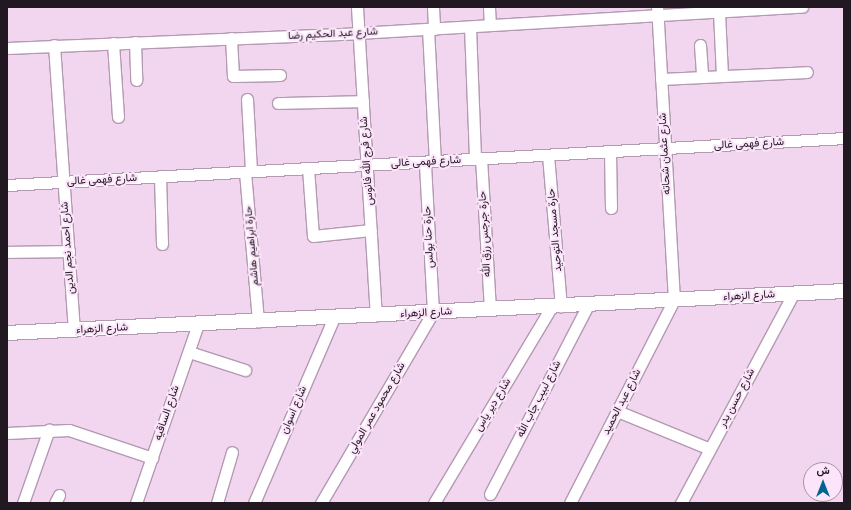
<!DOCTYPE html>
<html>
<head>
<meta charset="utf-8">
<style>
	body { margin:0 }
	#map { position:relative; width:851px; height:510px; overflow:hidden; background:#f2d6f0; font-family:"Source Serif 4",Vazirmatn,serif }
	div>[style] { position:absolute }
	[style*='--x'] { left:calc(var(--x)*1px); top:calc(var(--y)*1px); width:calc(var(--w)*1px); rotate:calc(var(--a)*1deg) }
	.roads { filter:drop-shadow(1px 0 #b499b2) drop-shadow(-1px 0 #b499b2) drop-shadow(0 1px #b499b2) drop-shadow(0 -1px #b499b2) }
	.minor>* { height:11px; margin:-5.5px; padding:0 5.5px; transform-origin:5.5px; border-radius:5.5px; background:#fff }
	.tertiary>* { height:14px; margin:-7px; padding:0 7px; transform-origin:7px; border-radius:7px; background:#fff }
	span { translate:-50% -50%; white-space:nowrap; text-align:center; line-height:1.15; -webkit-text-stroke:4px #fce5fa; paint-order:stroke }
	.street-label { font-size:11px; color:#221821 }
	.frame { position:absolute; inset:0; border:8px solid #221821; pointer-events:none }
	.north { position:absolute; left:803px; top:462px; width:40px; height:40px; box-sizing:border-box; background:#fce5fa; border:1px solid #a593a3; border-radius:50%; rotate:0deg; font-size:11px; font-weight:700; line-height:16px; text-align:center; color:#221821 }
	.north::after { content:''; display:block; margin:auto; width:14px; height:18px; background:#006392; clip-path:polygon(50% 0,100% 100%,50% 72%,0 100%) }
</style>
</head>
<body>
<div id="map">
	<div class="roads">
		<div class="minor">
			<div style="--x:357;--y:7;--w:309;--a:86.5"></div>
			<div style="--x:433;--y:7;--w:22;--a:87"></div>
			<div style="--x:489;--y:7;--w:18;--a:87"></div>
			<div style="--x:719;--y:12;--w:64;--a:87.3"></div>
			<div style="--x:470;--y:27;--w:132;--a:87.8"></div>
			<div style="--x:428;--y:29;--w:132;--a:87"></div>
			<div style="--x:231;--y:38;--w:38;--a:87"></div>
			<div style="--x:233;--y:76;--w:47;--a:-1.2"></div>
			<div style="--x:135;--y:42;--w:38;--a:88"></div>
			<div style="--x:113;--y:43;--w:74;--a:86.1"></div>
			<div style="--x:54;--y:45;--w:286;--a:86"></div>
			<div style="--x:700;--y:45;--w:32;--a:86"></div>
			<div style="--x:7;--y:48;--w:352;--a:-2.4"></div>
			<div style="--x:359;--y:33;--w:444;--a:-3.4"></div>
			<div style="--x:661;--y:79;--w:146;--a:-2.7"></div>
			<div style="--x:247;--y:99;--w:72;--a:86.8"></div>
			<div style="--x:278;--y:103;--w:85;--a:-1.3"></div>
			<div style="--x:610;--y:151;--w:57;--a:89"></div>
			<div style="--x:548;--y:155;--w:152;--a:85.1"></div>
			<div style="--x:481;--y:158;--w:151;--a:86.6"></div>
			<div style="--x:308;--y:168;--w:68;--a:85.8"></div>
			<div style="--x:313;--y:236;--w:58;--a:-5.9"></div>
			<div style="--x:245;--y:172;--w:150;--a:85"></div>
			<div style="--x:160;--y:176;--w:68;--a:88.3"></div>
			<div style="--x:7;--y:185;--w:838;--a:-3.21"></div>
			<div style="--x:7;--y:252;--w:62;--a:-0.9"></div>
			<div style="--x:189;--y:352;--w:59;--a:17.8"></div>
			<div style="--x:617;--y:411;--w:100;--a:22.2"></div>
			<div style="--x:7;--y:433;--w:62;--a:-2.8"></div>
			<div style="--x:69;--y:430;--w:88;--a:18.6"></div>
			<div style="--x:490;--y:494;--w:213;--a:-62.6"></div>
			<div style="--x:23;--y:503;--w:78;--a:-70.6"></div>
			<div style="--x:55;--y:503;--w:9;--a:-63"></div>
			<div style="--x:136;--y:503;--w:189;--a:-70.9"></div>
			<div style="--x:217;--y:503;--w:53;--a:-73.6"></div>
			<div style="--x:254;--y:503;--w:202;--a:-66.7"></div>
			<div style="--x:321;--y:503;--w:221;--a:-59.6"></div>
			<div style="--x:433;--y:312;--w:150;--a:-93.1"></div>
			<div style="--x:434;--y:503;--w:230;--a:-59.1"></div>
			<div style="--x:570;--y:503;--w:228;--a:-62.9"></div>
			<div style="--x:674;--y:300;--w:293;--a:-93.3"></div>
			<div style="--x:681;--y:503;--w:237;--a:-61.8"></div>
		</div>
		<div class="tertiary">
			<div style="--x:7;--y:333;--w:838;--a:-2.87"></div>
		</div>
	</div>
	<div class="street-label">
		<span style="left:333px;top:34px;rotate:-3deg">شارع عبد الحكيم رضا</span>
		<span style="left:749px;top:144px;rotate:-3deg">شارع فهمى غالى</span>
		<span style="left:665px;top:154px;rotate:-93deg">شارع عثمان شحاته</span>
		<span style="left:367px;top:161px;rotate:-94deg">شارع فرج الله فانوس</span>
		<span style="left:426px;top:162px;rotate:-3deg">شارع فهمى غالى</span>
		<span style="left:102px;top:180px;rotate:-3deg">شارع فهمى غالى</span>
		<span style="left:555px;top:230px;rotate:-95deg">حارة مسجد التوحيد</span>
		<span style="left:485px;top:234px;rotate:-93deg">حارة جرجس رزق الله</span>
		<span style="left:429px;top:237px;rotate:-93deg">حارة حنا بولس</span>
		<span style="left:252px;top:246px;rotate:-95deg">حارة ابراهيم هاشم</span>
		<span style="left:68px;top:248px;rotate:-94deg">شارع احمد نجم الدين</span>
		<span style="left:749px;top:296px;rotate:-3deg">شارع الزهراء</span>
		<span style="left:426px;top:313px;rotate:-3deg">شارع الزهراء</span>
		<span style="left:102px;top:329px;rotate:-3deg">شارع الزهراء</span>
		<span style="left:737px;top:398px;rotate:-62deg">شارع حسن بدر</span>
		<span style="left:539px;top:399px;rotate:-63deg">شارع لبيب جاب الله</span>
		<span style="left:622px;top:402px;rotate:-63deg">شارع عبد الحميد</span>
		<span style="left:493px;top:405px;rotate:-59deg">شارع دير ياس</span>
		<span style="left:377px;top:408px;rotate:-60deg">شارع محمود عمر المولي</span>
		<span style="left:294px;top:410px;rotate:-67deg">شارع اسوان</span>
		<span style="left:167px;top:413px;rotate:-71deg">شارع الساقيه</span>
	</div>
	<div class="frame"></div>
	<div class="north">ش</div>
</div>
</body>
</html>
